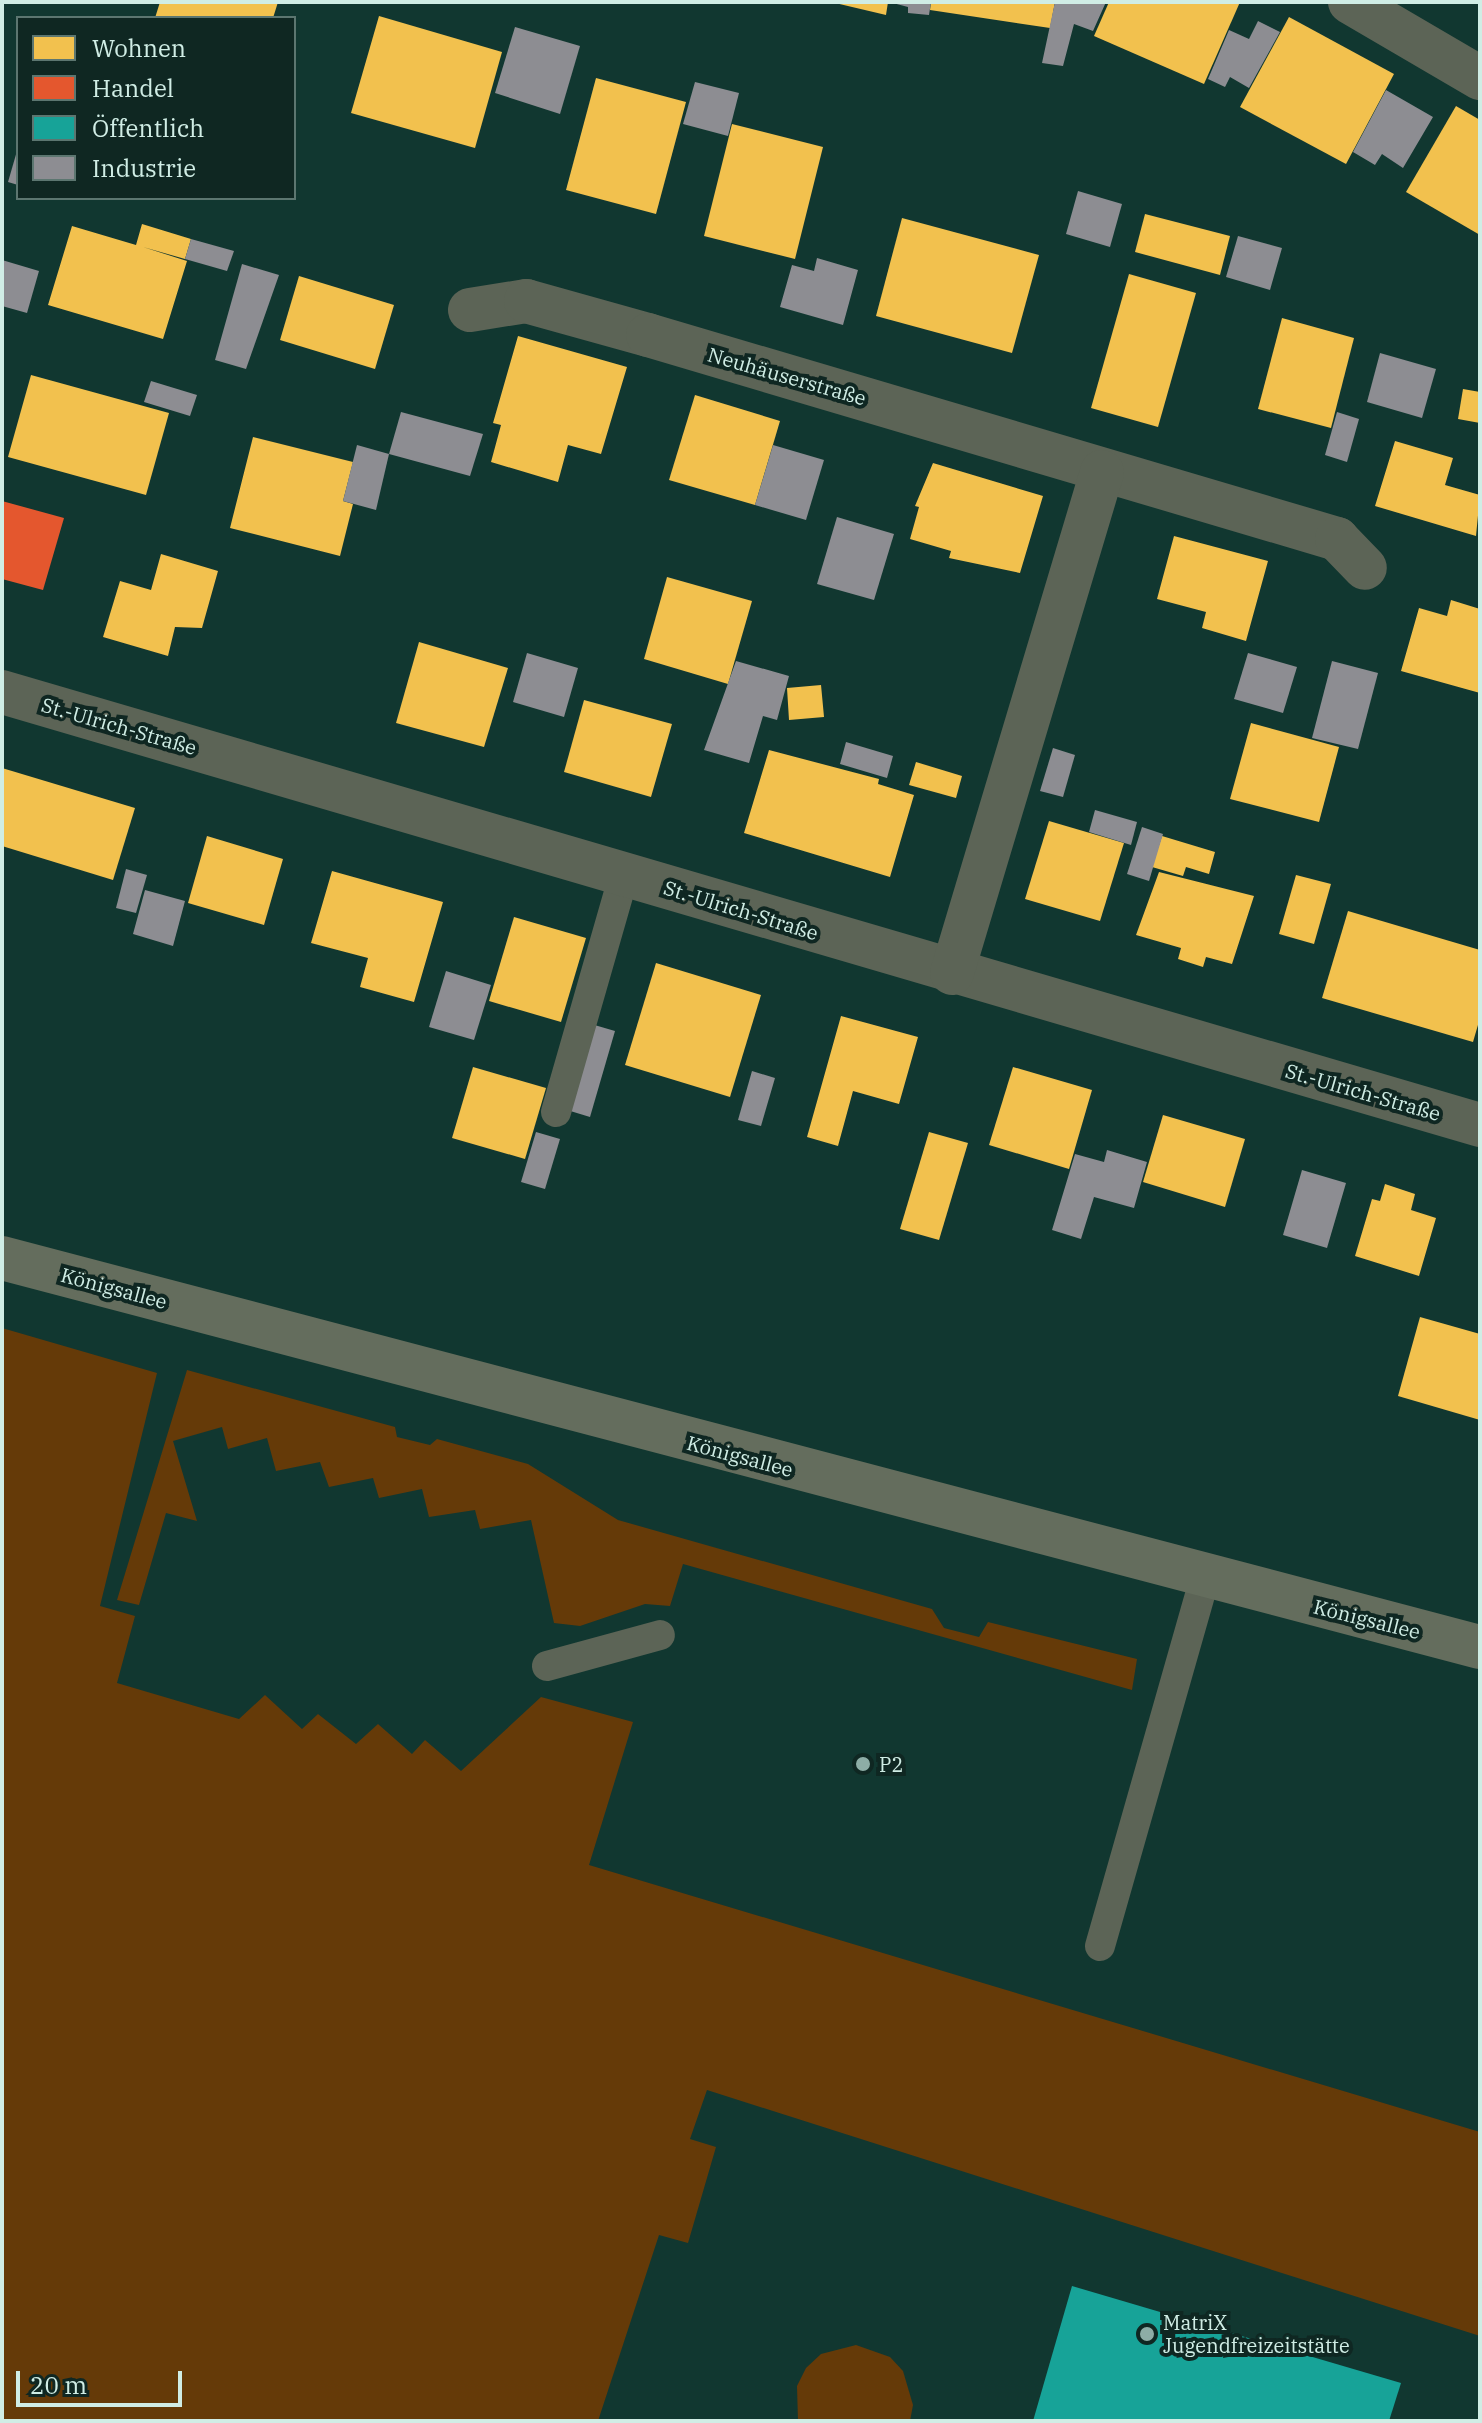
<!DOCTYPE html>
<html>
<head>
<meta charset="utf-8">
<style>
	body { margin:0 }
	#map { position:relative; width:1482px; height:2423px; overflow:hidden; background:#113730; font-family:"IBM Plex Serif",serif }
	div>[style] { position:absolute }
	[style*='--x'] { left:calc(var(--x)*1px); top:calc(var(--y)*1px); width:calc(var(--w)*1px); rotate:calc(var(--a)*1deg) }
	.green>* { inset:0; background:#653a08 }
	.homes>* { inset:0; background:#f2c14e }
	.shops>* { inset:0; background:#e4572e }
	.public>* { inset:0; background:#17a398 }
	.industry>* { inset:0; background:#8d8d92 }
	.lane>* { height:30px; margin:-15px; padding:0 15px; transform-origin:15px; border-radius:15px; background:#5c6456 }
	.street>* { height:44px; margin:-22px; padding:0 22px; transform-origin:22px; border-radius:22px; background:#5c6456 }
	.secondary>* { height:44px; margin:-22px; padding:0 22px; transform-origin:22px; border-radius:22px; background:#646d5d }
	.dots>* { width:22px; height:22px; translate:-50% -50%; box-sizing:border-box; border:4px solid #0f2722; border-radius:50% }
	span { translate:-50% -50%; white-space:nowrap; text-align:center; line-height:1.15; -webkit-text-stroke:8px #0f2722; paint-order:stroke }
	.street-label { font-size:20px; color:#d0ede5 }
	.poi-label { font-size:20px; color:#d0ede5 }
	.left { translate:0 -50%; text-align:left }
	.frame { position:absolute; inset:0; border:4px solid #d0ede5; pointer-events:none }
	.legend { position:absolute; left:16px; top:16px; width:280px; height:184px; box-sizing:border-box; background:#0f2722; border:2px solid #5c7670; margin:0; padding:10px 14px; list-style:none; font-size:24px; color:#d0ede5 }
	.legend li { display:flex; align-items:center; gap:16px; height:40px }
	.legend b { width:40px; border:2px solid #5c7670 }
	.scale { position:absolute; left:16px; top:2371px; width:166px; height:36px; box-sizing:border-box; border:4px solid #d0ede5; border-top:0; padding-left:10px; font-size:24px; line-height:28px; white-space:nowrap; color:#d0ede5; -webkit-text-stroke:6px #0f2722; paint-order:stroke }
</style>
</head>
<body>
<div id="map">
	<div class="green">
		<div style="clip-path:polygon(2px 1328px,157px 1373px,100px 1606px,135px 1616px,117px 1683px,239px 1719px,265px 1695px,302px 1729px,318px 1714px,356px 1744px,378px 1724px,412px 1754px,425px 1740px,461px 1771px,541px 1697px,633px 1722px,589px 1865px,1480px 2132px,1480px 2336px,707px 2090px,690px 2139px,716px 2147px,688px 2243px,659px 2235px,598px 2421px,2px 2421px)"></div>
		<div style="clip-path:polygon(187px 1370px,395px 1427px,397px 1437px,430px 1445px,437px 1439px,528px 1464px,618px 1520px,932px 1609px,944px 1628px,979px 1637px,988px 1622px,1137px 1659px,1132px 1690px,683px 1564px,670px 1606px,645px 1604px,580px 1626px,554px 1623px,531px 1520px,480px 1529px,475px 1510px,429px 1517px,422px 1489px,379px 1498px,373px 1478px,329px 1487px,320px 1462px,276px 1471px,267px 1438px,228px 1449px,222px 1427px,173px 1441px,197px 1521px,166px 1513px,139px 1605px,117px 1600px)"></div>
		<div style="clip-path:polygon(856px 2345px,890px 2357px,903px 2371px,913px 2405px,910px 2421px,798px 2421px,797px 2386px,806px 2368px,821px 2354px)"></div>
	</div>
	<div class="homes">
		<div style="clip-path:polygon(160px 2px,278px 2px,273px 18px,155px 18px)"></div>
		<div style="clip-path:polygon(831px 2px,888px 2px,886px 15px)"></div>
		<div style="clip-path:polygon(931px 2px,1055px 2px,1050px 28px,930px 10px)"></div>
		<div style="clip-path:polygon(1109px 2px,1240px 2px,1204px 84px,1094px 36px)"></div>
		<div style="clip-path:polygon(379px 16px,502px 52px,475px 148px,351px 113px)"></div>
		<div style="clip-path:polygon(1289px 17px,1394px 74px,1346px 164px,1240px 107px)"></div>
		<div style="clip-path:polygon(596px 78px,686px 102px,656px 214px,566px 190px)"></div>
		<div style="clip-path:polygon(1456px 106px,1480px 120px,1480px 235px,1406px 192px)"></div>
		<div style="clip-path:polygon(732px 124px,823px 147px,795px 259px,704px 236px)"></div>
		<div style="clip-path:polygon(1145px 214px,1230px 236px,1220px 275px,1135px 252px)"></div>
		<div style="clip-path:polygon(902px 218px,1039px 255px,1012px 353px,876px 316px)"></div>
		<div style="clip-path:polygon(142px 224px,191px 239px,185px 259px,143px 247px,187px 261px,163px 339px,48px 305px,72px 226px,136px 245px)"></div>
		<div style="clip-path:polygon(1129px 274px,1196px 293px,1158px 427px,1091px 408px)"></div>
		<div style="clip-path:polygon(299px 276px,394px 305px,375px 369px,280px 340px)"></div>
		<div style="clip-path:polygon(1282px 318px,1354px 338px,1331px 428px,1258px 409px)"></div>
		<div style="clip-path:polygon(518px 336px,627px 367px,601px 454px,568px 445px,558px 482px,491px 462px,501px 425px,493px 423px)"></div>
		<div style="clip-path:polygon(31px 375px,169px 413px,146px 495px,8px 457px)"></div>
		<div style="clip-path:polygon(1463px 389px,1480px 392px,1480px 423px,1458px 419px)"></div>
		<div style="clip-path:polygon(695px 395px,780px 421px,755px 505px,669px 480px)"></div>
		<div style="clip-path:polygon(253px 437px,353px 462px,343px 501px,353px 504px,340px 556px,230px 528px)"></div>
		<div style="clip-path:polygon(1395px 441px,1453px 458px,1445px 485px,1480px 495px,1476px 536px,1375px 506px)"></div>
		<div style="clip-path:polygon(933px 463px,1043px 496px,1020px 573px,949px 558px,951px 551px,910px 539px,919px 507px,915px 506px)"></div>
		<div style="clip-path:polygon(1174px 536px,1268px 561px,1246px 641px,1202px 628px,1206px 612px,1157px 599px)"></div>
		<div style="clip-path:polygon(161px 554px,218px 571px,202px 628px,175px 627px,168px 656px,103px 637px,120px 581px,151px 590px)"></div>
		<div style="clip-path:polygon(667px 577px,752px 601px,728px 684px,644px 659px)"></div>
		<div style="clip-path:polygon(1451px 600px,1480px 609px,1480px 693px,1401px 671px,1419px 608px,1447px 616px)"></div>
		<div style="clip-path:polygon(419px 642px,508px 668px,484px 747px,396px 723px)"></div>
		<div style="clip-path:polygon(821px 685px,824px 717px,789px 720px,787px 688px)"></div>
		<div style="clip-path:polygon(584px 700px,672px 724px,651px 797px,564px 772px)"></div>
		<div style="clip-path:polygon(1251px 723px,1339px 747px,1319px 822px,1230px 799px)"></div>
		<div style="clip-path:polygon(769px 750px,879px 779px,878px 784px,914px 795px,890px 877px,744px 833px)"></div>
		<div style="clip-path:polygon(916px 762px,962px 776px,956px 798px,909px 785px)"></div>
		<div style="clip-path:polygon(2px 768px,135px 808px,113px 880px,2px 846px)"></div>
		<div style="clip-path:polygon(1049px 821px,1124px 843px,1100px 921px,1025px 899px)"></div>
		<div style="clip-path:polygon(207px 836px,283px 859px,264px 925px,188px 903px)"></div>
		<div style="clip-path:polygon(1162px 836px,1215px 852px,1209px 874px,1186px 867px,1183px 876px,1152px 867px)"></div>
		<div style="clip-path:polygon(332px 871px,443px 902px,414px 1002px,360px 987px,368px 958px,311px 943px)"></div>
		<div style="clip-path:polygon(1159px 872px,1254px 896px,1232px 964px,1206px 957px,1203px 967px,1178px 959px,1181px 948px,1136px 935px)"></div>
		<div style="clip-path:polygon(1296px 875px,1331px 884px,1314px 944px,1279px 934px)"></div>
		<div style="clip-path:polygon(1348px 911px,1480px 950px,1480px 1018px,1473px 1042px,1322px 998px)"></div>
		<div style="clip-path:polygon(514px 917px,586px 938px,561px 1022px,489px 1001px)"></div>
		<div style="clip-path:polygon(656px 963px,761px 995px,730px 1097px,625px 1065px)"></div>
		<div style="clip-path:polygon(841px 1016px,918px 1037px,899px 1104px,853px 1091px,838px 1146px,807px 1137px)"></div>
		<div style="clip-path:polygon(473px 1067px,546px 1088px,525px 1159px,452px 1138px)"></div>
		<div style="clip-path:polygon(1013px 1067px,1092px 1090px,1069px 1169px,989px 1145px)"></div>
		<div style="clip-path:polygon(1163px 1115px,1245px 1139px,1225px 1207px,1143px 1182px)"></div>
		<div style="clip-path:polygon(929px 1132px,968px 1143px,939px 1240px,900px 1229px)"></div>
		<div style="clip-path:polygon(1385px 1184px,1415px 1194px,1411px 1210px,1436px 1218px,1419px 1276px,1355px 1256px,1372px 1199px,1380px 1201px)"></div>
		<div style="clip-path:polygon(1420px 1317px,1480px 1334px,1480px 1420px,1398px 1396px)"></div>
	</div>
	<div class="shops">
		<div style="clip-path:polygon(2px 501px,64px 518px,43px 590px,2px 579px)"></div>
	</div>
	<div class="public">
		<div style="clip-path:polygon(1072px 2286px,1401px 2383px,1389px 2421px,1033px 2421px)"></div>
	</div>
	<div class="industry">
		<div style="clip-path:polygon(889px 2px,931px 2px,929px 15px,908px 13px,908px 7px)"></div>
		<div style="clip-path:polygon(1055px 2px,1106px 2px,1093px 31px,1074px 24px,1063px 66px,1042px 63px)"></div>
		<div style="clip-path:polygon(1258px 21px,1280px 32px,1249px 88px,1230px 77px,1225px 87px,1208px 79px,1229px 30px,1249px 39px)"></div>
		<div style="clip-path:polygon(515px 27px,580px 46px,560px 114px,495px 93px)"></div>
		<div style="clip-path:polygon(695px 82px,739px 93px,728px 136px,683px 124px)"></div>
		<div style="clip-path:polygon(1386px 90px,1433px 117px,1403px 168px,1382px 154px,1375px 165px,1353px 152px)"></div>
		<div style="clip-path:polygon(17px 151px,18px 151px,18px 185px,8px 182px)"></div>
		<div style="clip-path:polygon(1078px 191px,1122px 204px,1110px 247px,1066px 234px)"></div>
		<div style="clip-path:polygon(1238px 236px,1282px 248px,1270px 290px,1226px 277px)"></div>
		<div style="clip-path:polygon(191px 239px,234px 251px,227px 271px,185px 259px)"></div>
		<div style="clip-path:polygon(817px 258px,858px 270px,843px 325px,780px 307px,792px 265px,814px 271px)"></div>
		<div style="clip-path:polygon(2px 260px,39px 271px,27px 313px,2px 306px)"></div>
		<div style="clip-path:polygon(242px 264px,279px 275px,246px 369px,215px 360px)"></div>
		<div style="clip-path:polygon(1380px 353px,1436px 369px,1422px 418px,1367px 402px)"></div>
		<div style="clip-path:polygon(151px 381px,197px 395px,190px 416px,144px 402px)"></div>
		<div style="clip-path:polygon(401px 412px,483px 434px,470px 476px,389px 454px)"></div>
		<div style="clip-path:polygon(1337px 412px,1359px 419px,1347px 462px,1325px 455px)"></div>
		<div style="clip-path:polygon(357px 445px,389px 454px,376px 510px,343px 501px)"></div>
		<div style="clip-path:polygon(773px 445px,824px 460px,806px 520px,755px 505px)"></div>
		<div style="clip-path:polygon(837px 517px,894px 534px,874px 600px,817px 584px)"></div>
		<div style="clip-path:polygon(527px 653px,578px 668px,564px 717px,513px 702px)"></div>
		<div style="clip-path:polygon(1248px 653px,1297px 667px,1283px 713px,1234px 699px)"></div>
		<div style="clip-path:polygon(736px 661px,789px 676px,777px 720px,763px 716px,749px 763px,704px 750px)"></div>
		<div style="clip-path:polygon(1332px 661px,1378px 673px,1358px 749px,1312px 738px)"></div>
		<div style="clip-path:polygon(846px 742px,893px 756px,887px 778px,840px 764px)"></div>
		<div style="clip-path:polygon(1053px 748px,1075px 755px,1063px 797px,1040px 791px)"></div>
		<div style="clip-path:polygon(1095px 810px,1137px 822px,1131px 845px,1089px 832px)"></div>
		<div style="clip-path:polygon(1142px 827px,1163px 834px,1149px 881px,1127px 874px)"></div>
		<div style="clip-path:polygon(126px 869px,147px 875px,136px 913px,116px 908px)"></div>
		<div style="clip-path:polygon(145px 890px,185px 901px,173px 946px,133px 934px)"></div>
		<div style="clip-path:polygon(446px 971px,491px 985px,474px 1040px,429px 1027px)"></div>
		<div style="clip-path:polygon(591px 1024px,615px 1031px,590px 1117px,567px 1110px)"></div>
		<div style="clip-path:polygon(752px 1071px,775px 1078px,761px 1126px,738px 1120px)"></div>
		<div style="clip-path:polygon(536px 1132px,560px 1139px,545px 1189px,521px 1182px)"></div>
		<div style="clip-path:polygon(1107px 1150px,1147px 1162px,1134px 1208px,1094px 1197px,1081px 1239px,1052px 1230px,1075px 1154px,1104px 1162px)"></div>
		<div style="clip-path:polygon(1302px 1170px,1346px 1183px,1327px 1248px,1283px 1235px)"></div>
	</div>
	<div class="lane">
		<div style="--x:556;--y:1112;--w:247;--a:-74"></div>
		<div style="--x:547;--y:1666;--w:117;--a:-15.3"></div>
		<div style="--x:1100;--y:1946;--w:383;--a:-74.1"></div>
	</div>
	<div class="street">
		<div style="--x:1350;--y:2;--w:151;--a:30.3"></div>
		<div style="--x:470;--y:310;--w:57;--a:-9.1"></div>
		<div style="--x:526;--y:301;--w:127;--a:15.6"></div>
		<div style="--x:648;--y:335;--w:719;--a:16.49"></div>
		<div style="--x:1337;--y:539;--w:40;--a:46"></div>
		<div style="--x:2;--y:692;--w:1540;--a:16.33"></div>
		<div style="--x:952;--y:973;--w:523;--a:-73.33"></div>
	</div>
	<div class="secondary">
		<div style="--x:2;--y:1258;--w:1528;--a:14.75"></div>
	</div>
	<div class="dots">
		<div style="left:863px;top:1764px;background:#8dada6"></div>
		<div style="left:1147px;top:2334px;background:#8dada6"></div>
	</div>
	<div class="street-label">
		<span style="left:787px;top:376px;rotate:16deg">Neuhäuserstraße</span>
		<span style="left:119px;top:726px;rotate:16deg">St.-Ulrich-Straße</span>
		<span style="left:741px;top:910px;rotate:17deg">St.-Ulrich-Straße</span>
		<span style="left:1363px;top:1092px;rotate:16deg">St.-Ulrich-Straße</span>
		<span style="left:114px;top:1288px;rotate:15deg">Königsallee</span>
		<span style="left:740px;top:1456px;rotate:15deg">Königsallee</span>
		<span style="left:1367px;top:1619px;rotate:14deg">Königsallee</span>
	</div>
	<div class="poi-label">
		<span class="left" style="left:879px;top:1764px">P2</span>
		<span class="left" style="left:1163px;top:2334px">MatriX<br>Jugendfreizeitstätte</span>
	</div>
	<div class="frame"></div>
	<ul class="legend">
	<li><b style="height:22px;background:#f2c14e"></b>Wohnen</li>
	<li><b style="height:22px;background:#e4572e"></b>Handel</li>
	<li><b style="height:22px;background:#17a398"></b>Öffentlich</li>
	<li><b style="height:22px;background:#8d8d92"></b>Industrie</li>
	</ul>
	<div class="scale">20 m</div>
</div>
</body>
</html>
